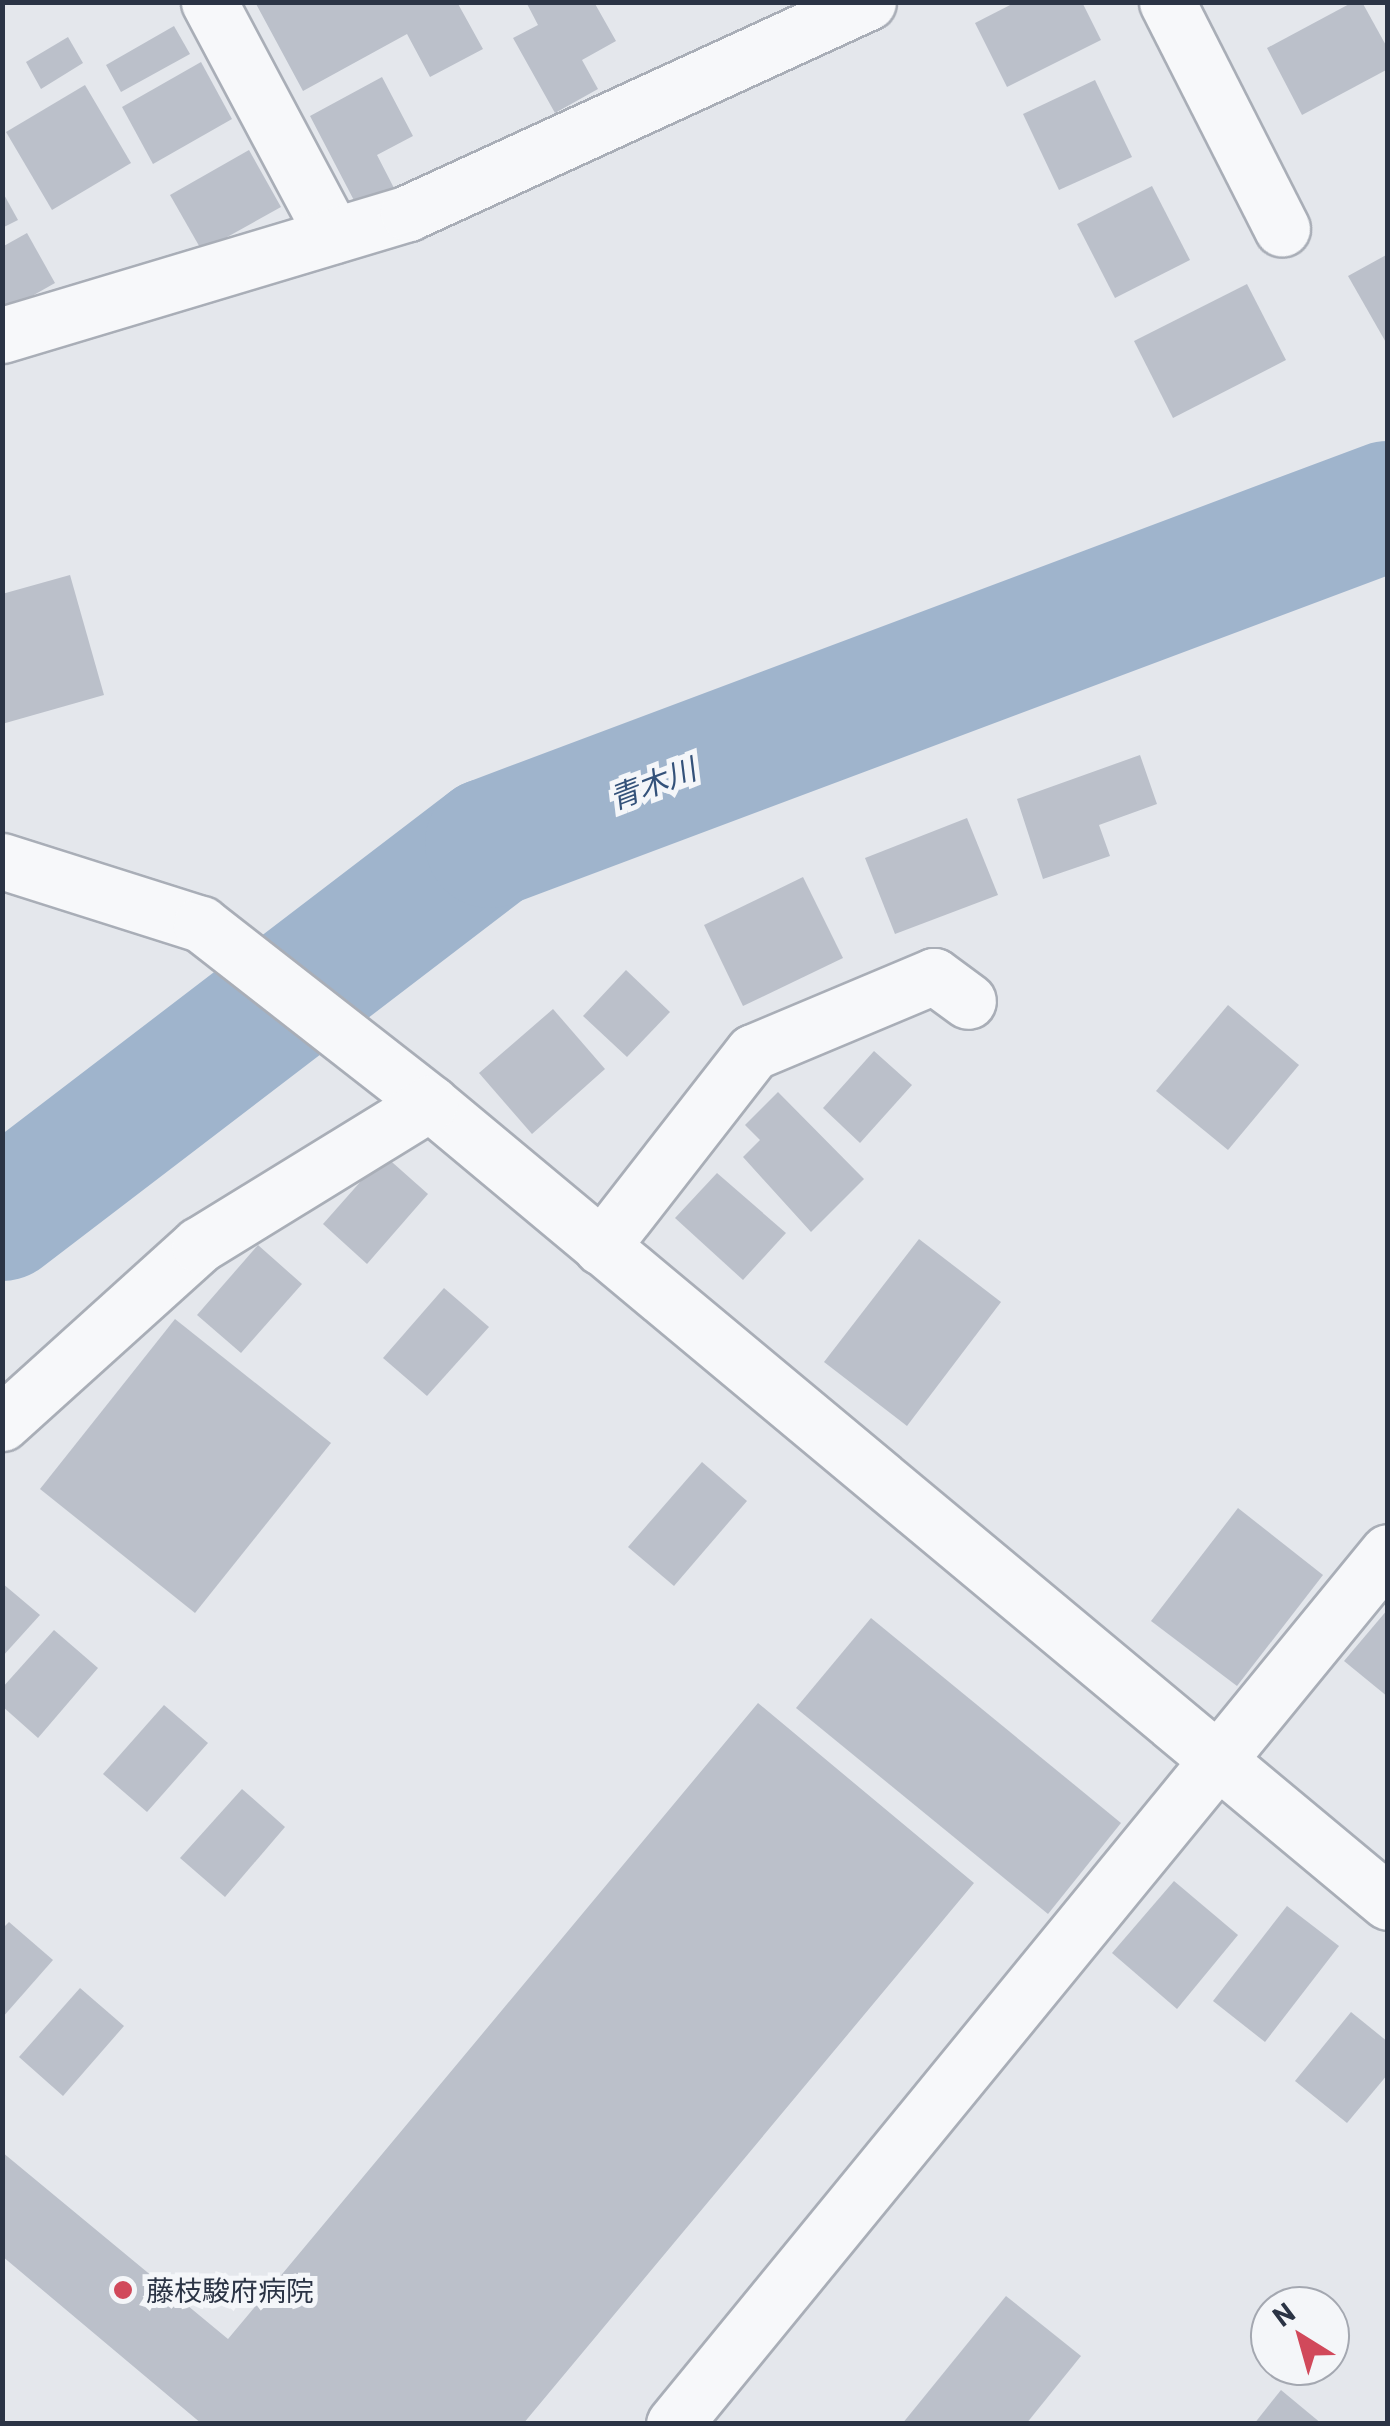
<!DOCTYPE html>
<html>
<head>
<meta charset="utf-8">
<style>
	body { margin:0 }
	#map { position:relative; width:1390px; height:2426px; overflow:hidden; background:#e4e7ec; font-family:Barlow,"Noto Sans JP",sans-serif }
	div>[style] { position:absolute }
	[style*='--x'] { left:calc(var(--x)*1px); top:calc(var(--y)*1px); width:calc(var(--w)*1px); rotate:calc(var(--a)*1deg) }
	.river>* { height:130px; margin:-65px; padding:0 65px; transform-origin:65px; border-radius:65px; background:#9fb4cc }
	.building>* { inset:0; background:#bbc0ca }
	.roads { filter:drop-shadow(2px 0 #a9aeb7) drop-shadow(-2px 0 #a9aeb7) drop-shadow(0 2px #a9aeb7) drop-shadow(0 -2px #a9aeb7) }
	.minor>* { height:55px; margin:-27.5px; padding:0 27.5px; transform-origin:27.5px; border-radius:27.5px; background:#f7f8fa }
	.dots>* { width:28px; height:28px; translate:-50% -50%; box-sizing:border-box; border:5px solid #f4f6f9; border-radius:50% }
	span { translate:-50% -50%; white-space:nowrap; text-align:center; line-height:1.15; -webkit-text-stroke:10px #f4f6f9; paint-order:stroke }
	.poi-label { font-size:28px; color:#2b3445 }
	.left { translate:0 -50%; text-align:left }
	.water-label { font-size:30px; color:#34527a; font-style:italic }
	.frame { position:absolute; inset:0; border:5px solid #2b3445; pointer-events:none }
	.north { position:absolute; left:1250px; top:2286px; width:100px; height:100px; box-sizing:border-box; background:#f4f6f9; border:2px solid #a4a8b1; border-radius:50%; rotate:323deg; font-size:28px; font-weight:700; line-height:40px; text-align:center; color:#2b3445 }
	.north::after { content:''; display:block; margin:auto; width:35px; height:45px; background:#d1495b; clip-path:polygon(50% 0,100% 100%,50% 72%,0 100%) }
</style>
</head>
<body>
<div id="map">
	<div class="river">
		<div style="--x:2;--y:1216;--w:614;--a:-37.39"></div>
		<div style="--x:490;--y:843;--w:959;--a:-20.57"></div>
	</div>
	<div class="building">
		<div style="clip-path:polygon(255px 2px,457px 2px,483px 49px,430px 77px,407px 34px,303px 91px)"></div>
		<div style="clip-path:polygon(526px 2px,594px 2px,616px 41px,582px 60px,598px 89px,555px 113px,513px 38px,538px 25px)"></div>
		<div style="clip-path:polygon(1016px 2px,1082px 2px,1101px 40px,1007px 87px,975px 23px)"></div>
		<div style="clip-path:polygon(1353px 2px,1362px 2px,1388px 49px,1388px 69px,1302px 115px,1267px 48px)"></div>
		<div style="clip-path:polygon(174px 26px,190px 54px,121px 92px,106px 65px)"></div>
		<div style="clip-path:polygon(68px 37px,83px 63px,41px 89px,26px 62px)"></div>
		<div style="clip-path:polygon(201px 62px,232px 119px,153px 164px,122px 107px)"></div>
		<div style="clip-path:polygon(382px 77px,413px 136px,377px 155px,395px 190px,359px 210px,310px 116px)"></div>
		<div style="clip-path:polygon(1095px 80px,1132px 157px,1059px 190px,1023px 114px)"></div>
		<div style="clip-path:polygon(85px 85px,131px 163px,52px 210px,6px 132px)"></div>
		<div style="clip-path:polygon(249px 150px,281px 207px,202px 251px,170px 195px)"></div>
		<div style="clip-path:polygon(1152px 186px,1190px 260px,1115px 298px,1077px 224px)"></div>
		<div style="clip-path:polygon(2px 191px,18px 220px,2px 228px)"></div>
		<div style="clip-path:polygon(27px 233px,55px 283px,2px 313px,2px 247px)"></div>
		<div style="clip-path:polygon(1388px 254px,1388px 346px,1348px 276px)"></div>
		<div style="clip-path:polygon(1247px 284px,1286px 360px,1173px 418px,1134px 341px)"></div>
		<div style="clip-path:polygon(70px 575px,104px 695px,2px 724px,2px 594px)"></div>
		<div style="clip-path:polygon(1140px 755px,1157px 804px,1099px 825px,1110px 856px,1043px 879px,1017px 799px)"></div>
		<div style="clip-path:polygon(967px 818px,998px 895px,895px 934px,865px 858px)"></div>
		<div style="clip-path:polygon(803px 877px,843px 958px,743px 1006px,704px 925px)"></div>
		<div style="clip-path:polygon(626px 970px,670px 1012px,627px 1057px,583px 1016px)"></div>
		<div style="clip-path:polygon(1228px 1005px,1299px 1065px,1228px 1150px,1156px 1091px)"></div>
		<div style="clip-path:polygon(553px 1009px,605px 1069px,532px 1134px,479px 1073px)"></div>
		<div style="clip-path:polygon(874px 1051px,912px 1085px,860px 1143px,823px 1108px)"></div>
		<div style="clip-path:polygon(778px 1092px,864px 1179px,811px 1232px,743px 1157px,760px 1140px,745px 1125px)"></div>
		<div style="clip-path:polygon(384px 1155px,428px 1194px,367px 1264px,323px 1224px)"></div>
		<div style="clip-path:polygon(717px 1173px,786px 1233px,743px 1280px,675px 1218px)"></div>
		<div style="clip-path:polygon(919px 1239px,1001px 1302px,907px 1426px,824px 1362px)"></div>
		<div style="clip-path:polygon(258px 1245px,302px 1284px,241px 1353px,197px 1315px)"></div>
		<div style="clip-path:polygon(444px 1288px,489px 1327px,427px 1396px,383px 1358px)"></div>
		<div style="clip-path:polygon(175px 1319px,331px 1443px,195px 1613px,40px 1489px)"></div>
		<div style="clip-path:polygon(702px 1462px,747px 1501px,674px 1586px,628px 1547px)"></div>
		<div style="clip-path:polygon(1238px 1508px,1323px 1575px,1237px 1686px,1151px 1621px)"></div>
		<div style="clip-path:polygon(2px 1583px,40px 1615px,2px 1657px)"></div>
		<div style="clip-path:polygon(1388px 1609px,1388px 1697px,1344px 1661px)"></div>
		<div style="clip-path:polygon(871px 1618px,1121px 1823px,1048px 1914px,796px 1708px)"></div>
		<div style="clip-path:polygon(54px 1630px,98px 1668px,38px 1738px,2px 1706px,2px 1688px)"></div>
		<div style="clip-path:polygon(758px 1703px,974px 1883px,523px 2424px,202px 2424px,2px 2256px,2px 2152px,228px 2339px)"></div>
		<div style="clip-path:polygon(164px 1705px,208px 1743px,147px 1812px,103px 1774px)"></div>
		<div style="clip-path:polygon(242px 1789px,285px 1827px,225px 1897px,180px 1858px)"></div>
		<div style="clip-path:polygon(1174px 1881px,1238px 1935px,1177px 2009px,1112px 1953px)"></div>
		<div style="clip-path:polygon(1287px 1906px,1339px 1946px,1265px 2042px,1213px 2001px)"></div>
		<div style="clip-path:polygon(9px 1922px,53px 1960px,2px 2018px,2px 1929px)"></div>
		<div style="clip-path:polygon(80px 1988px,124px 2026px,63px 2096px,19px 2057px)"></div>
		<div style="clip-path:polygon(1351px 2012px,1388px 2042px,1388px 2074px,1347px 2123px,1295px 2081px)"></div>
		<div style="clip-path:polygon(1006px 2296px,1081px 2356px,1026px 2424px,902px 2424px)"></div>
		<div style="clip-path:polygon(1281px 2390px,1322px 2424px,1254px 2424px)"></div>
	</div>
	<div class="roads">
		<div class="minor">
			<div style="--x:209;--y:2;--w:264;--a:62"></div>
			<div style="--x:1167;--y:2;--w:254;--a:63.1"></div>
			<div style="--x:2;--y:335;--w:424;--a:-16.7"></div>
			<div style="--x:408;--y:213;--w:506;--a:-24.64"></div>
			<div style="--x:2;--y:861;--w:209;--a:17.6"></div>
			<div style="--x:201;--y:924;--w:291;--a:38"></div>
			<div style="--x:430;--y:1103;--w:1247;--a:39.83"></div>
			<div style="--x:601;--y:1247;--w:247;--a:-52.1"></div>
			<div style="--x:753;--y:1052;--w:196;--a:-22.8"></div>
			<div style="--x:934;--y:976;--w:42;--a:36.3"></div>
			<div style="--x:2;--y:1423;--w:266;--a:-42.1"></div>
			<div style="--x:199;--y:1245;--w:271;--a:-31.6"></div>
			<div style="--x:674;--y:2424;--w:1127;--a:-50.69"></div>
		</div>
	</div>
	<div class="dots">
		<div style="left:123px;top:2290px;background:#d1495b"></div>
	</div>
	<div class="poi-label">
		<span class="left" style="left:146px;top:2290px">藤枝駿府病院</span>
	</div>
	<div class="water-label">
		<span style="left:652px;top:783px;rotate:-21deg">青木川</span>
	</div>
	<div class="frame"></div>
	<div class="north">N</div>
</div>
</body>
</html>
